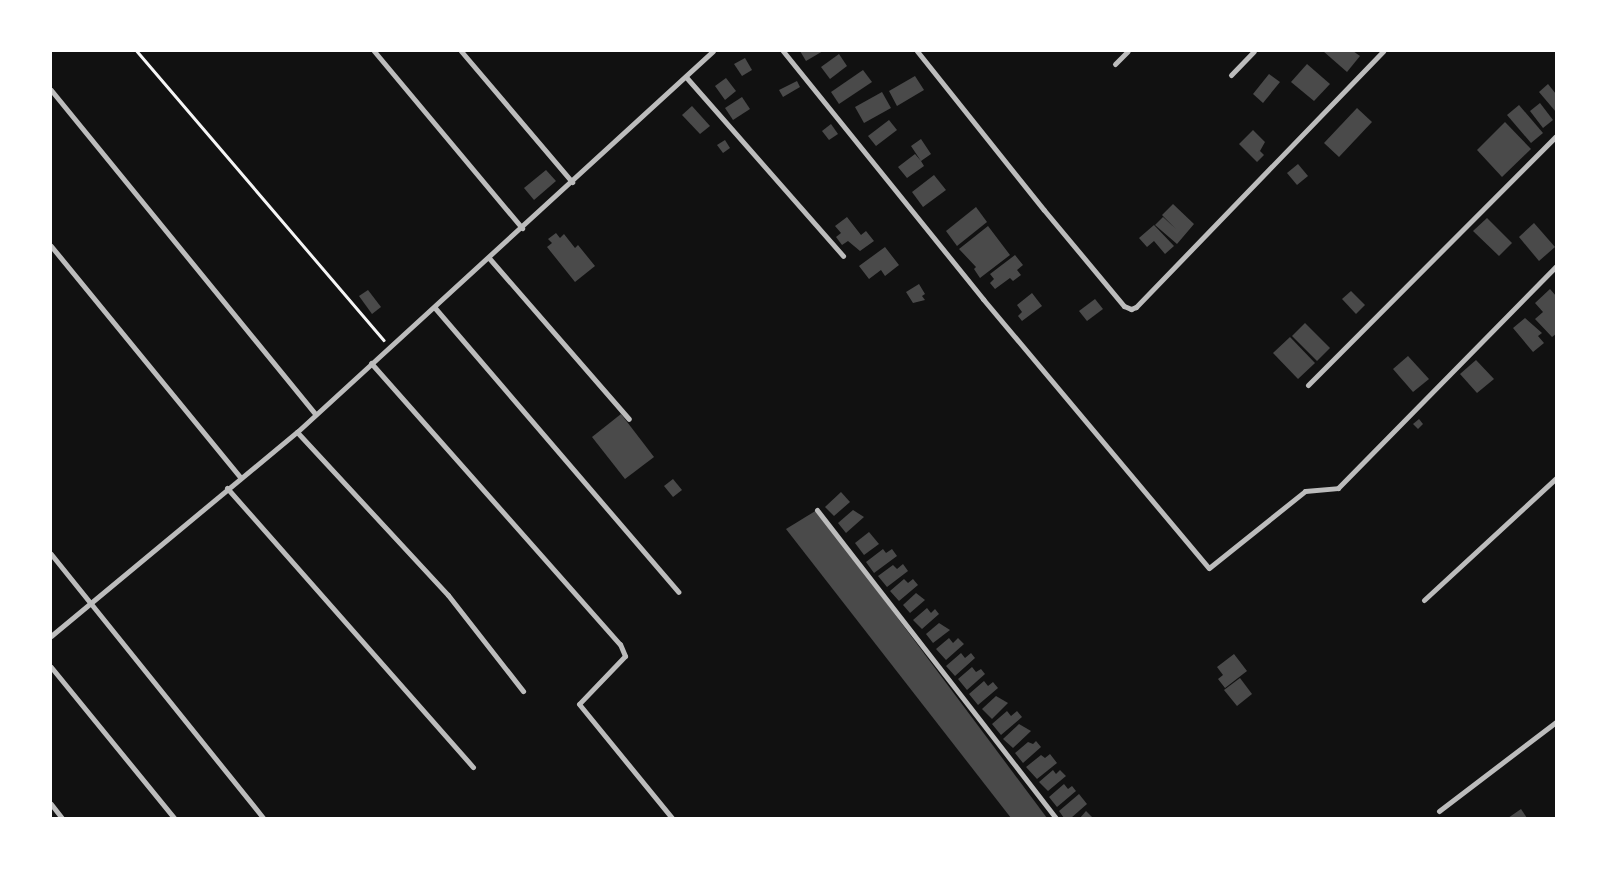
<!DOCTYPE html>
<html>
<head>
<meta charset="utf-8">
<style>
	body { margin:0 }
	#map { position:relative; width:1607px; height:869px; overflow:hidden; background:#111; font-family:Overpass,sans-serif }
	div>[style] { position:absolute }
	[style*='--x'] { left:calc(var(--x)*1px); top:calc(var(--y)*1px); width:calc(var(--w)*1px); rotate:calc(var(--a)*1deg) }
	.building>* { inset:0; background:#4a4a4a }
	.path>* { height:2.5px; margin:-1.25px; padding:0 1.25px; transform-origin:1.25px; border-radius:1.25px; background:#f5f5f5 }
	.minor>* { height:5px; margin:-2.5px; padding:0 2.5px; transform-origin:2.5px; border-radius:2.5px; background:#bcbcbc }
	span { translate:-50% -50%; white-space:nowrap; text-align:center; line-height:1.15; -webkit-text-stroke:5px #fff; paint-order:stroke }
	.frame { position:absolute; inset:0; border:52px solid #fff; pointer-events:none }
</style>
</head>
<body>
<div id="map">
	<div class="building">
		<div style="clip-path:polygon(800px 51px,823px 51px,806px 61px)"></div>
		<div style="clip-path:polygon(1323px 51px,1353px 51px,1360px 56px,1347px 72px)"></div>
		<div style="clip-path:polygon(839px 54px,847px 66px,830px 79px,821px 67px)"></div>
		<div style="clip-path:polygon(745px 58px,752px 70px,742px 76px,734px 64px)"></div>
		<div style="clip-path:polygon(1307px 64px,1330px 84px,1314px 101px,1291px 82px)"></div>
		<div style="clip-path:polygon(863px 70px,872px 82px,839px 104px,831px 92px)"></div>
		<div style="clip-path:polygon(1269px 74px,1280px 82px,1263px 103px,1253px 94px)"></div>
		<div style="clip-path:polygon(915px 76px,924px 90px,897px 106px,889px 91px)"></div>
		<div style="clip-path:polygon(726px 78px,736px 91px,725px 100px,715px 86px)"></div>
		<div style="clip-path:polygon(797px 81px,800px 87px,783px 97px,779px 90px)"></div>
		<div style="clip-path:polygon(1548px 84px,1556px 94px,1556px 112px,1539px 92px)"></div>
		<div style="clip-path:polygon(882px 92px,891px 108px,864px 123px,855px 107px)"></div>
		<div style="clip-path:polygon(742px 97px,750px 109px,733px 120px,725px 108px)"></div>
		<div style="clip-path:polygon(1540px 103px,1553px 120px,1543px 128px,1530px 111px)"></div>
		<div style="clip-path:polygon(1519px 105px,1543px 133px,1531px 143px,1507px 115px)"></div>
		<div style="clip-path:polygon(692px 106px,710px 126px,700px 134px,682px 115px)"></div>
		<div style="clip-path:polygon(1357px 108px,1372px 122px,1339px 157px,1324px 143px)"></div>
		<div style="clip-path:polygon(889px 120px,897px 130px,876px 146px,868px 136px)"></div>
		<div style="clip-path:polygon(1505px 122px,1531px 149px,1502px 177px,1477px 150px)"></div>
		<div style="clip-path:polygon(831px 124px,838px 134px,829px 140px,822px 131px)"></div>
		<div style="clip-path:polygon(1253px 130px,1265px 142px,1260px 151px,1264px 155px,1257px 162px,1239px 144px)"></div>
		<div style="clip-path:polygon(921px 139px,931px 154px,921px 161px,924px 166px,907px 178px,898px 167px,915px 154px,921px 161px,911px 146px)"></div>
		<div style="clip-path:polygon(725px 140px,730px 148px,723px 153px,717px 145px)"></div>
		<div style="clip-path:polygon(1298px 164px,1308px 176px,1297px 185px,1287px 173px)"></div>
		<div style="clip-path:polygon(546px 170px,556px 181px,534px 200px,524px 188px)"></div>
		<div style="clip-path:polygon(934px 175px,946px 190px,923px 207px,912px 192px)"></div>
		<div style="clip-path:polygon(1173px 204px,1194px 224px,1177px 244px,1155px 225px,1163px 217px,1176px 229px,1162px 215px)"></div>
		<div style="clip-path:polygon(976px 207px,987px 222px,957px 246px,946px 231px)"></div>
		<div style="clip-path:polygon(847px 217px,861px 235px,866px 231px,874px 241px,860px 251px,848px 241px,842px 245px,836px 237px,841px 233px,835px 226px)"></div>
		<div style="clip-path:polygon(1487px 218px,1512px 243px,1499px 256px,1473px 231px)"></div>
		<div style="clip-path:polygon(1534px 223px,1555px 247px,1539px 261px,1519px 237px)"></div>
		<div style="clip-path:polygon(1154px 225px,1174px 246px,1165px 254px,1154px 241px,1147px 247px,1139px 238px)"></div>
		<div style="clip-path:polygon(988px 226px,1010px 255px,980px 278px,974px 269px,976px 267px,959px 249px)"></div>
		<div style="clip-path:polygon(556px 233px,560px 238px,564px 234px,575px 248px,578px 245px,595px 266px,575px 282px,547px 247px,552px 243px,548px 239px)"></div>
		<div style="clip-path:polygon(885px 247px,899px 265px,885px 276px,881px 270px,869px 279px,859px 266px)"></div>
		<div style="clip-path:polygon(1015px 255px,1023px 265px,1017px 270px,1021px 275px,1013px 281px,1010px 278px,995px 289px,990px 283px,994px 279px,990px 274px)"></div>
		<div style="clip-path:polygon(919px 284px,925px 294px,922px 296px,925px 300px,913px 303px,906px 292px)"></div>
		<div style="clip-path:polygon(1550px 289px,1556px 296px,1556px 334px,1552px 337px,1535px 319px,1543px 312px,1535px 303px)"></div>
		<div style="clip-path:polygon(368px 290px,381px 307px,372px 314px,359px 296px)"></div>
		<div style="clip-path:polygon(1351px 291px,1365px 305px,1356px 314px,1342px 299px)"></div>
		<div style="clip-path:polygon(1032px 293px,1042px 306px,1022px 321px,1018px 316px,1022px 312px,1017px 305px)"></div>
		<div style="clip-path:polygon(1095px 299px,1103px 309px,1087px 321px,1079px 311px)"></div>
		<div style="clip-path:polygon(1525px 318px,1542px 333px,1538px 336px,1544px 343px,1533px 352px,1513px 328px)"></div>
		<div style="clip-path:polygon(1305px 323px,1330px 348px,1317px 361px,1292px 336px)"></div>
		<div style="clip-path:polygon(1290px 337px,1315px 363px,1298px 379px,1273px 353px)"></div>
		<div style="clip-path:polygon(1408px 356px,1429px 379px,1413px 392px,1393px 369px)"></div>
		<div style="clip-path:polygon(1476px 360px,1494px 379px,1477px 393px,1460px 374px)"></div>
		<div style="clip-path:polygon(621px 414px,654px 457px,625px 479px,592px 437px)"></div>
		<div style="clip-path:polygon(1419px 419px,1423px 424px,1418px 429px,1413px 424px)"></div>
		<div style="clip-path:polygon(673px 479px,682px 490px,673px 497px,664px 486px)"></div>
		<div style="clip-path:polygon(841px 492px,850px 502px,834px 516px,825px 507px)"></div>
		<div style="clip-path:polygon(817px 510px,1047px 818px,1011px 818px,786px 529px)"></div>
		<div style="clip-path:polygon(853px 510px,864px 517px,846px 533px,838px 523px)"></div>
		<div style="clip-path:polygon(869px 532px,879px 544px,864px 555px,855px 543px)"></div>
		<div style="clip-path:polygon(883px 549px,886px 553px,892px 549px,897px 556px,874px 573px,866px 562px)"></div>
		<div style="clip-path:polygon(903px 564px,908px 571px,887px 587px,878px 576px,893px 565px,897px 569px)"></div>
		<div style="clip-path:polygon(904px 579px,908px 583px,913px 579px,918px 585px,899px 601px,890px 591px)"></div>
		<div style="clip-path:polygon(916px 593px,925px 600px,910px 613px,903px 605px)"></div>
		<div style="clip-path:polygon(927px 608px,931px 613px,935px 609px,939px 614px,922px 629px,913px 620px)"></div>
		<div style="clip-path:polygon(939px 623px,950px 630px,933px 643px,926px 634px)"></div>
		<div style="clip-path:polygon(949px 638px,953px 643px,958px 638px,964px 644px,946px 660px,936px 649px)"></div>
		<div style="clip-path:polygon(961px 653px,965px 658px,971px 653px,975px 658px,955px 676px,946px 666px)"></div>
		<div style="clip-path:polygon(1234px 654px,1247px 671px,1225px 688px,1218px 679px,1223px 675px,1217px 667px)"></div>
		<div style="clip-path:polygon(972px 667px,976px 672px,981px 669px,985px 674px,967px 690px,958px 679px)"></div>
		<div style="clip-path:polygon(1240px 678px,1252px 694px,1237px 706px,1224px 690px)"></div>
		<div style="clip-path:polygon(984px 681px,988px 686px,993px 682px,998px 688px,978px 705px,969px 694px)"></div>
		<div style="clip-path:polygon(996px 696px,1008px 703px,992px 719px,982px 709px)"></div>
		<div style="clip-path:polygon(1007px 711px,1011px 716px,1017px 711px,1022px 717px,1001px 735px,992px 724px)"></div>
		<div style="clip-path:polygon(1019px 724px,1031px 731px,1013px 748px,1003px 739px)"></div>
		<div style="clip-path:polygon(1036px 741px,1041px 747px,1023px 763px,1015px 753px,1028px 742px,1033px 744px)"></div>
		<div style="clip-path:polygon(1050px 754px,1057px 763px,1037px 779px,1026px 767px,1041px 755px,1045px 758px)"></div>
		<div style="clip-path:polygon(1053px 770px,1056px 774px,1060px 770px,1066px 776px,1048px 791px,1039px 782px)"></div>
		<div style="clip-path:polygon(1064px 784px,1068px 789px,1072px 786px,1076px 791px,1057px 807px,1049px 797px)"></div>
		<div style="clip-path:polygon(1079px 794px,1087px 804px,1071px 818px,1064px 818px,1059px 811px)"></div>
		<div style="clip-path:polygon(1521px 809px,1527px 818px,1508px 818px)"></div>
		<div style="clip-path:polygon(1086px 811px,1093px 818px,1080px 818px)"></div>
	</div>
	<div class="path">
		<div style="--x:137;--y:51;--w:380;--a:49.5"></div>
	</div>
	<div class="minor">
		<div style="--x:374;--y:51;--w:231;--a:50.1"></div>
		<div style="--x:461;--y:51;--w:172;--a:49.7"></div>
		<div style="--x:783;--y:51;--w:319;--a:51.1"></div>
		<div style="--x:983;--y:299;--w:351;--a:50"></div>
		<div style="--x:1209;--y:568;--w:123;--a:-38.7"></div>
		<div style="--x:1305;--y:491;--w:33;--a:-5"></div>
		<div style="--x:1338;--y:488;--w:311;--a:-45.5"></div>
		<div style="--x:917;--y:51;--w:203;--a:51.4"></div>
		<div style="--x:1044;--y:210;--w:125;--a:50.2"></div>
		<div style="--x:1124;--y:306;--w:8;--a:23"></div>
		<div style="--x:1131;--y:309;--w:5;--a:-22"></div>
		<div style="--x:1136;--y:307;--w:356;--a:-46"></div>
		<div style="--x:1115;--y:64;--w:18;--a:-45"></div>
		<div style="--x:1231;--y:75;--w:33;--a:-46"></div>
		<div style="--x:686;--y:77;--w:238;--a:48.7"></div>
		<div style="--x:51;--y:90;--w:418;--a:50.8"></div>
		<div style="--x:51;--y:246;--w:298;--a:50.7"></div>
		<div style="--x:489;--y:258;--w:213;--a:49"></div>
		<div style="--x:435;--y:308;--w:374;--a:49.4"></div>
		<div style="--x:371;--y:363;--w:375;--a:48.5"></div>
		<div style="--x:620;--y:644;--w:13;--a:67"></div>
		<div style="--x:625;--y:656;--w:66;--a:133.8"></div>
		<div style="--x:579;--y:704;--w:147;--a:50.8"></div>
		<div style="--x:1308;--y:385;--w:351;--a:-45.1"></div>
		<div style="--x:297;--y:432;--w:222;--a:47.2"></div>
		<div style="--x:448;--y:595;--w:122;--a:52"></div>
		<div style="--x:227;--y:488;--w:372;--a:48.6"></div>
		<div style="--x:817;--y:510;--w:390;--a:52.2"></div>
		<div style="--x:51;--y:554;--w:339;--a:51.2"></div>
		<div style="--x:1424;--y:600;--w:180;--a:-42.7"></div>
		<div style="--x:51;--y:636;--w:320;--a:-39.7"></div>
		<div style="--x:297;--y:432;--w:564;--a:-42.49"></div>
		<div style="--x:51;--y:667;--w:195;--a:50.8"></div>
		<div style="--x:51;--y:804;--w:18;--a:52"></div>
		<div style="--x:1439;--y:811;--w:147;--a:-37.3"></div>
	</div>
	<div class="frame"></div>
</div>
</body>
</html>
